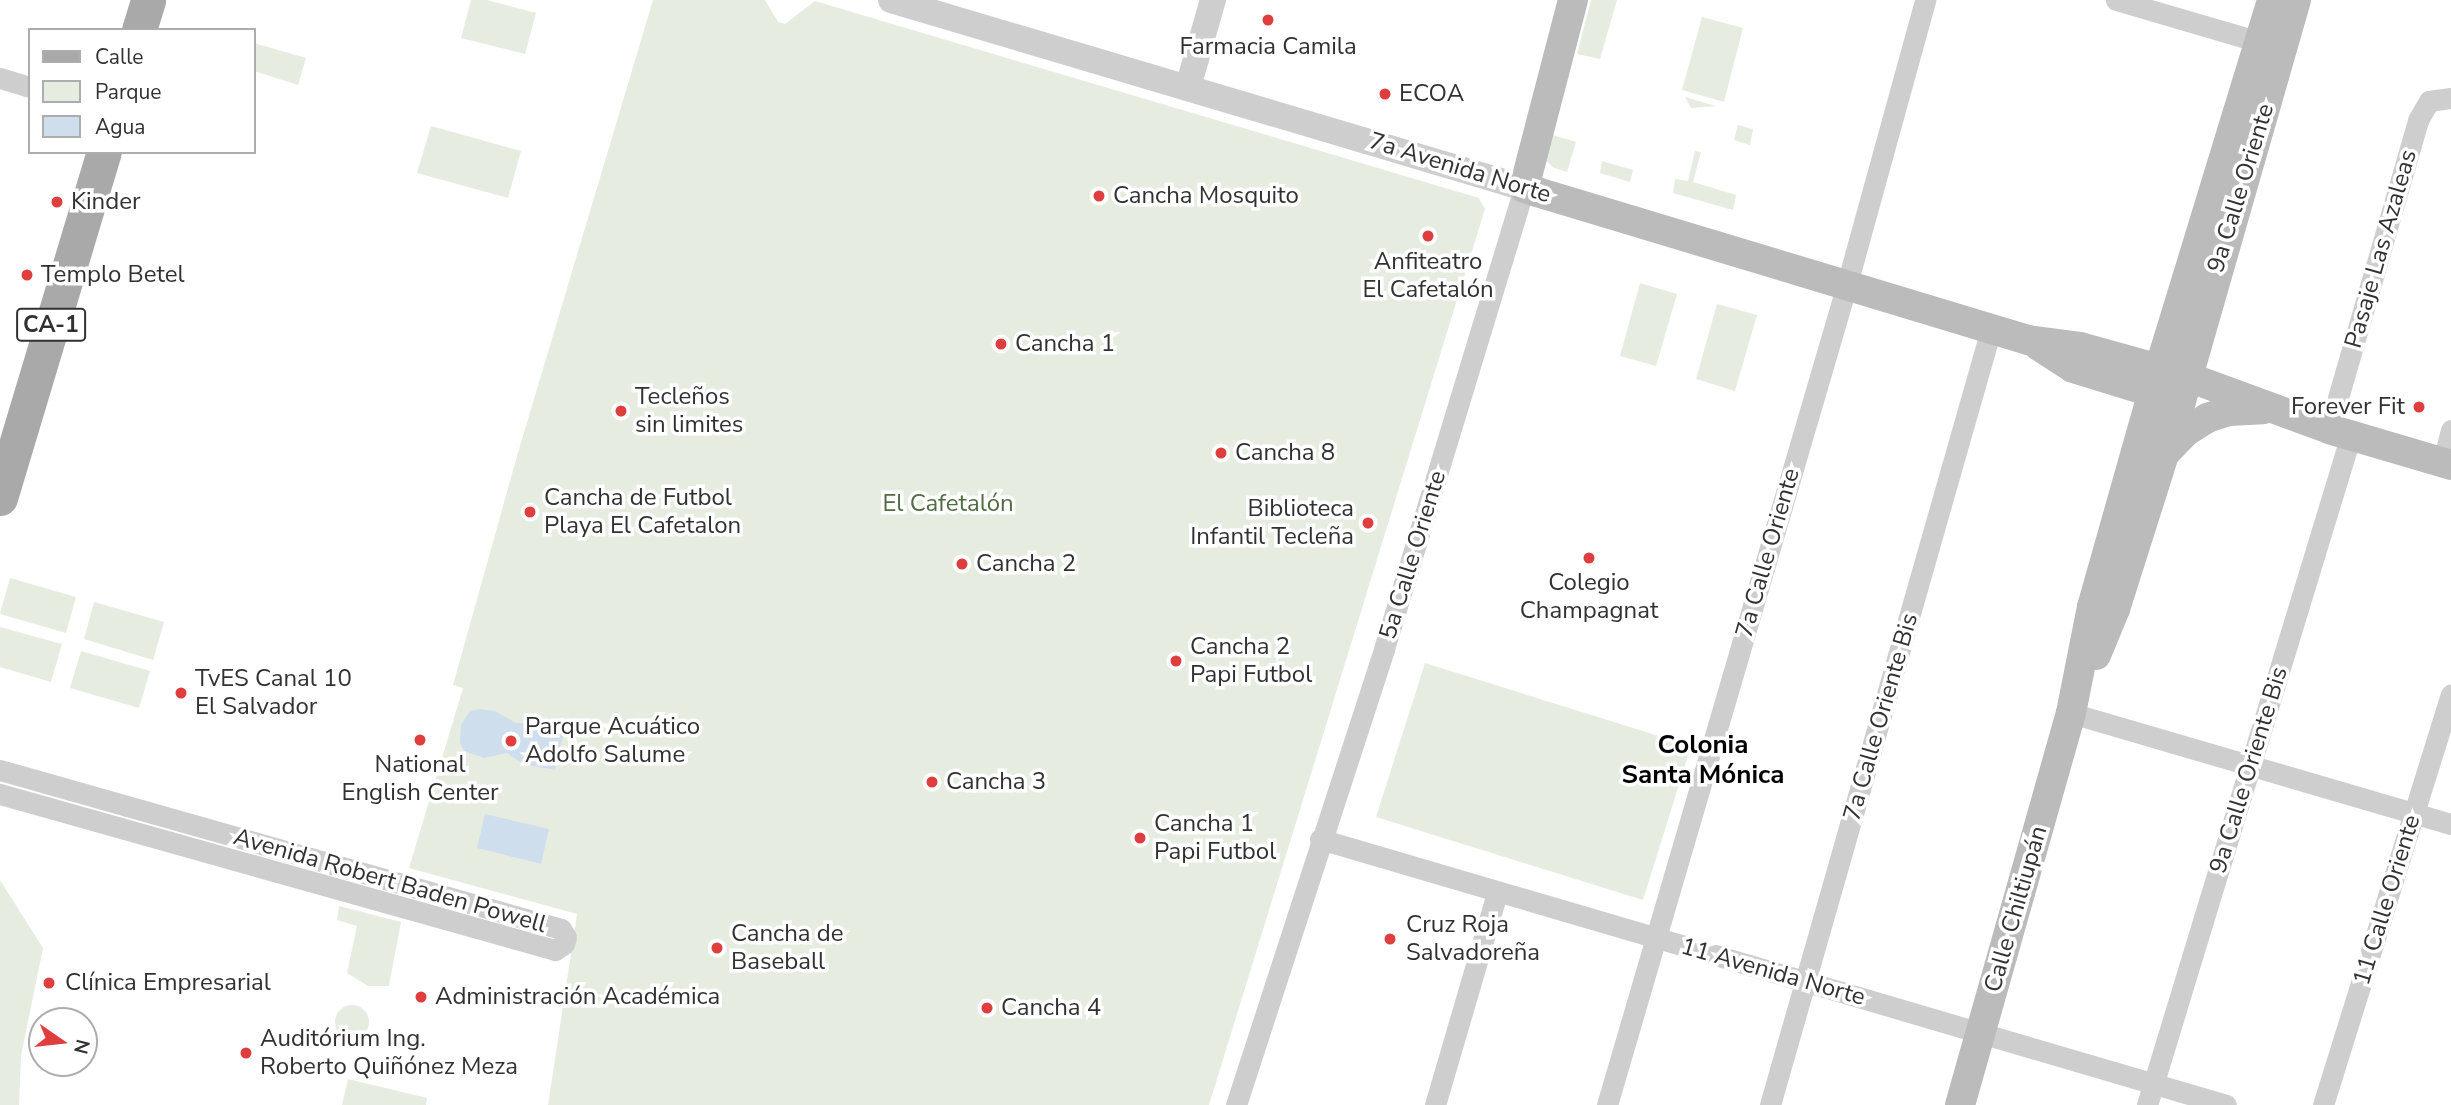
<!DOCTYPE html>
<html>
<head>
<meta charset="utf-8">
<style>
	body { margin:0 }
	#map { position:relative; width:2451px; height:1105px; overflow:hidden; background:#fff; font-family:"Nunito Sans",sans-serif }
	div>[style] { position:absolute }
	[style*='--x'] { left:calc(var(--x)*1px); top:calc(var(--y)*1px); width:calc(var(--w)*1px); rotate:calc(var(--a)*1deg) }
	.green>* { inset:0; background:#e6ede0 }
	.round { border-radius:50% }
	.water>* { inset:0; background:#cedeec }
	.minor>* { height:21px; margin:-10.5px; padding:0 10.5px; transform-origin:10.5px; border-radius:10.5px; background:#cecece }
	.tertiary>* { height:26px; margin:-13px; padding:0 13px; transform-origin:13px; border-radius:13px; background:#cecece }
	.secondary>* { height:30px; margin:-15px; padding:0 15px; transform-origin:15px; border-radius:15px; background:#bbb }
	.primary>* { height:35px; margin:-17.5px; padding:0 17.5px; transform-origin:17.5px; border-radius:17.5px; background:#a9a9a9 }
	.dots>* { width:19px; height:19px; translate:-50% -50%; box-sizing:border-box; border:4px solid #fff; border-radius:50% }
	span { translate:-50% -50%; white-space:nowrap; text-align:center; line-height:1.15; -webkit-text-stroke:7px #fff; paint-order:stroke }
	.shield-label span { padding:2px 5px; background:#fff; border:2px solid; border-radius:5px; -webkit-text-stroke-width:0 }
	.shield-label { font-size:23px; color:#313131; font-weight:700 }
	.poi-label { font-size:24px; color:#313131 }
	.left { translate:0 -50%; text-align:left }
	.right { translate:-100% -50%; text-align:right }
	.street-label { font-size:24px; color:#313131 }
	.park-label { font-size:24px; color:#516c40 }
	.neighbourhood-label { font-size:26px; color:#000; font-weight:700 }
	.legend { position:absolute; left:28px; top:28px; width:228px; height:126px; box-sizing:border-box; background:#fff; border:2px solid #adadad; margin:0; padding:9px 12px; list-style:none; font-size:21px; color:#313131 }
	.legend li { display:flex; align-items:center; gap:14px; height:35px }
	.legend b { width:35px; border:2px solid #adadad }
	.north { position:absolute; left:28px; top:1007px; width:70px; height:70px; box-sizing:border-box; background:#fff; border:2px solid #adadad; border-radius:50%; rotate:104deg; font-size:19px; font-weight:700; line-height:28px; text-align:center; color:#313131 }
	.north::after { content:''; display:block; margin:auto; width:24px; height:32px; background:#de3f3e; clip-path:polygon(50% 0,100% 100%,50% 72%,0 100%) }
</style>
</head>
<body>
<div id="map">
	<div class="green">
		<div style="clip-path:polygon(471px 0,487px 0,536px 13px,525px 54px,461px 38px)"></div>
		<div style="clip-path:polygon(653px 0,765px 0,778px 22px,785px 24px,815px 1px,1479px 198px,1485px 209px,1209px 1105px,548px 1105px,577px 914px,409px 868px,463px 688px,453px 685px,517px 456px)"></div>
		<div style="clip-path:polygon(1591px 0,1617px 0,1600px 59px,1577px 54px)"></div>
		<div style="clip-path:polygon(1702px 17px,1743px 28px,1724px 102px,1682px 90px)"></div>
		<div style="clip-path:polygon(254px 43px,306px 58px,298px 85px,254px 71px)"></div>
		<div style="clip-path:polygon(1685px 97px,1716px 106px,1691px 108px)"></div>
		<div style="clip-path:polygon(1738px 125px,1753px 129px,1750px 145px,1734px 140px)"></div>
		<div style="clip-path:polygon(431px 126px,521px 151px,508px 198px,417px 173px)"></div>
		<div style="clip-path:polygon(1543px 132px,1576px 142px,1567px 172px,1554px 168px,1543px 158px)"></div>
		<div style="clip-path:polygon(1695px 151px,1701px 152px,1693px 182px,1736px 195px,1733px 210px,1673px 193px,1675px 179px,1688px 181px)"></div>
		<div style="clip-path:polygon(1602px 161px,1633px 170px,1630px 182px,1600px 173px)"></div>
		<div style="clip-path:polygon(1640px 283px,1677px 294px,1656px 366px,1620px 356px)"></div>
		<div style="clip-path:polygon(1717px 304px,1757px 315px,1735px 391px,1696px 379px)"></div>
		<div style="clip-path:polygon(10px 578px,76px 597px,66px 633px,0 614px)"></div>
		<div style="clip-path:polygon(94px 602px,164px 622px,153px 660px,84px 639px)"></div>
		<div style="clip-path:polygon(0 627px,62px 644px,51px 682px,0 667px)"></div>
		<div style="clip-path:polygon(81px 651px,150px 671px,139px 708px,70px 688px)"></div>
		<div style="clip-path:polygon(1425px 663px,1691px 746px,1643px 900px,1376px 817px)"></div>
		<div style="clip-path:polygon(0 880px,43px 948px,21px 1056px,19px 1105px,0 1105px)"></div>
		<div style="clip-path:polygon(339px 906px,401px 922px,389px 986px,368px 986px,347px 973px,357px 926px,337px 920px)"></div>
		<div class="round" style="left:335px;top:1005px;width:34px;height:34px"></div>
		<div style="clip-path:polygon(348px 1079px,427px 1098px,426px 1105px,342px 1105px)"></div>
	</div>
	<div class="water">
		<div style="clip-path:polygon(479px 709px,495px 711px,516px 723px,531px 723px,564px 732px,555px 770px,523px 764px,507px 753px,484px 758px,464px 751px,460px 743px,461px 725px,469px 712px)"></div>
		<div style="clip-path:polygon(485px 814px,549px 829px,541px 864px,477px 848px)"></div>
	</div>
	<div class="minor">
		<div style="--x:2116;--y:0;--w:160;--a:16.3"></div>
		<div style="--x:0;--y:78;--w:31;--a:17"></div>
		<div style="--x:2329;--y:429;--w:322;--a:-73.9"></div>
		<div style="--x:2418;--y:120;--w:22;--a:-60"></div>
		<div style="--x:2429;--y:101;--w:22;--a:-8"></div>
		<div style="--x:2443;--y:462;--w:33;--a:-76"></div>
		<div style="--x:2071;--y:713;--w:396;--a:16.3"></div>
		<div style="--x:0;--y:770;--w:583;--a:15.82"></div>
		<div style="--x:561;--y:929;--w:9;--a:58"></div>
		<div style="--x:566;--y:937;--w:7;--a:106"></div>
		<div style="--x:564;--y:944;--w:11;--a:146"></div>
		<div style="--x:555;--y:950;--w:577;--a:-164.3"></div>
		<div style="--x:1320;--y:839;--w:944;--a:16.36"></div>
		<div style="--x:1236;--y:1105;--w:479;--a:-72"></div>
		<div style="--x:1384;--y:649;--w:482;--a:-73.1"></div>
		<div style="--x:1435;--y:1105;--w:221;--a:-73.7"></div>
		<div style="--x:1607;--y:1105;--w:855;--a:-73.7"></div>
		<div style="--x:1847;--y:284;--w:295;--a:-74.6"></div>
		<div style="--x:1770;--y:1105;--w:807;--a:-74.1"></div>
		<div style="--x:2147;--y:1105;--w:700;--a:-73.07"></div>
		<div style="--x:2323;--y:1105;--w:430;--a:-72.7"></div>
	</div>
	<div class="tertiary">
		<div style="--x:891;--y:0;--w:660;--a:16.54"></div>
		<div style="--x:1188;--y:87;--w:91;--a:-74"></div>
	</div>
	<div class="secondary">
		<div style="--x:1573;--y:0;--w:194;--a:104.6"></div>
		<div style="--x:1524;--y:188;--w:526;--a:16.78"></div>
		<div style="--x:2028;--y:340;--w:52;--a:7.7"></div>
		<div style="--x:2080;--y:347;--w:112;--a:15.5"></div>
		<div style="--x:2188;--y:377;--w:150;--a:20.2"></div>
		<div style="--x:2329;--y:429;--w:127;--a:16.4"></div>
		<div style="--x:2039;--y:346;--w:40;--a:32.9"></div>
		<div style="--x:2073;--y:368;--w:102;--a:17"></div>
		<div style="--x:2166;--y:452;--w:28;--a:-46"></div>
		<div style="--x:2185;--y:432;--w:26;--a:-32"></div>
		<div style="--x:2207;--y:418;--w:22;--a:-18"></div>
		<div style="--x:2228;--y:411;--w:35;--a:-3"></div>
		<div style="--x:2096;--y:655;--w:50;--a:-67.6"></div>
		<div style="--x:2115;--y:609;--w:218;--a:-72.4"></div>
		<div style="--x:2181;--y:401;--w:417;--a:-74"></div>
		<div style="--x:1960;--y:1105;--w:407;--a:-74.2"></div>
		<div style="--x:2071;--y:713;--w:108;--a:-78.8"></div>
		<div style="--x:2092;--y:607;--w:246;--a:-74.2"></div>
		<div style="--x:2159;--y:370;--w:387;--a:-73"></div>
	</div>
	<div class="primary">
		<div style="--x:139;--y:30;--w:31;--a:-73"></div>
		<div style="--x:0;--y:498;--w:361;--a:-73.3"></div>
	</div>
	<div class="dots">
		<div style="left:1268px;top:20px;background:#de3f3e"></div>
		<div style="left:1385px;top:94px;background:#de3f3e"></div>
		<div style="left:1099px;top:196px;background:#de3f3e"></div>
		<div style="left:57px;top:202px;background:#de3f3e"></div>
		<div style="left:1428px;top:236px;background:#de3f3e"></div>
		<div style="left:27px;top:275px;background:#de3f3e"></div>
		<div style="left:1001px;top:344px;background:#de3f3e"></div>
		<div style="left:2419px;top:407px;background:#de3f3e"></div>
		<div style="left:621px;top:411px;background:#de3f3e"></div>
		<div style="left:1221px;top:453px;background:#de3f3e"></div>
		<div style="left:530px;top:512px;background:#de3f3e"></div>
		<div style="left:1368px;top:523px;background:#de3f3e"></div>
		<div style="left:1589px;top:558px;background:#de3f3e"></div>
		<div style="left:962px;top:564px;background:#de3f3e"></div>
		<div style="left:1176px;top:661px;background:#de3f3e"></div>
		<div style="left:181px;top:693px;background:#de3f3e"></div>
		<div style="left:420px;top:740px;background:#de3f3e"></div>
		<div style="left:511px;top:741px;background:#de3f3e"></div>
		<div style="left:932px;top:782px;background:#de3f3e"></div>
		<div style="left:1140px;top:838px;background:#de3f3e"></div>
		<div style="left:1390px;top:939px;background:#de3f3e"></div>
		<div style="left:717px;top:948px;background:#de3f3e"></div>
		<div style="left:49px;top:983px;background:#de3f3e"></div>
		<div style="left:421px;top:997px;background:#de3f3e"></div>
		<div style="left:987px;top:1008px;background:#de3f3e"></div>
		<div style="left:246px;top:1053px;background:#de3f3e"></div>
	</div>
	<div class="shield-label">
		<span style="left:51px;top:325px">CA-1</span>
	</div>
	<div class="poi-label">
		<span style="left:1268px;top:47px">Farmacia Camila</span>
		<span class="left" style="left:1399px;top:94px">ECOA</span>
		<span class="left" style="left:1113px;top:196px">Cancha Mosquito</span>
		<span class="left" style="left:71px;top:202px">Kinder</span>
		<span style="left:1428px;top:276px">Anfiteatro<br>El Cafetalón</span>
		<span class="left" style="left:41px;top:275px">Templo Betel</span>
		<span class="left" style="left:1015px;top:344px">Cancha 1</span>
		<span class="left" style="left:635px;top:411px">Tecleños<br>sin limites</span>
		<span class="right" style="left:2405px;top:407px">Forever Fit</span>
		<span class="left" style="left:1235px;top:453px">Cancha 8</span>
		<span class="left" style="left:544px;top:512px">Cancha de Futbol<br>Playa El Cafetalon</span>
		<span class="right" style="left:1354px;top:523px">Biblioteca<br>Infantil Tecleña</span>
		<span class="left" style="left:976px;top:564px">Cancha 2</span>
		<span style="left:1589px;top:597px">Colegio<br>Champagnat</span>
		<span class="left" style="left:1190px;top:661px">Cancha 2<br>Papi Futbol</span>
		<span class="left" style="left:195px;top:693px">TvES Canal 10<br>El Salvador</span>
		<span class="left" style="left:525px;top:741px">Parque Acuático<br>Adolfo Salume</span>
		<span style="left:420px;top:779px">National<br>English Center</span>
		<span class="left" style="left:946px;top:782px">Cancha 3</span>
		<span class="left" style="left:1154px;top:838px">Cancha 1<br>Papi Futbol</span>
		<span class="left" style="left:1406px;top:939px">Cruz Roja<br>Salvadoreña</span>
		<span class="left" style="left:731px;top:948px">Cancha de<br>Baseball</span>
		<span class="left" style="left:65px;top:983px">Clínica Empresarial</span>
		<span class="left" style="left:435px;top:997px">Administración Académica</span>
		<span class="left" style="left:1001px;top:1008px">Cancha 4</span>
		<span class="left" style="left:260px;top:1053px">Auditórium Ing.<br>Roberto Quiñónez Meza</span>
	</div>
	<div class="street-label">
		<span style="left:1460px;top:168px;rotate:17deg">7a Avenida Norte</span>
		<span style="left:2241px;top:188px;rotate:-73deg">9a Calle Oriente</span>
		<span style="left:2381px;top:249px;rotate:-74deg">Pasaje Las Azaleas</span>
		<span style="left:1768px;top:553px;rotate:-74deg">7a Calle Oriente</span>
		<span style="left:1413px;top:555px;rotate:-73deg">5a Calle Oriente</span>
		<span style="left:1881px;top:717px;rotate:-74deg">7a Calle Oriente Bis</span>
		<span style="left:2249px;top:770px;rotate:-73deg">9a Calle Oriente Bis</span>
		<span style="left:390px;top:881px;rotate:16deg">Avenida Robert Baden Powell</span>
		<span style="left:2387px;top:900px;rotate:-73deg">11 Calle Oriente</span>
		<span style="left:2016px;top:909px;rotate:-74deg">Calle Chiltiupán</span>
		<span style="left:1773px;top:972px;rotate:16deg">11 Avenida Norte</span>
	</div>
	<div class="park-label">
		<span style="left:948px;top:504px">El Cafetalón</span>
	</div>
	<div class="neighbourhood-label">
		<span style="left:1703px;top:760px">Colonia<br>Santa Mónica</span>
	</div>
	<ul class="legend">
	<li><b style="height:9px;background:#a9a9a9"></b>Calle</li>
	<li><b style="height:19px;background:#e6ede0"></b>Parque</li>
	<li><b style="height:19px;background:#cedeec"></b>Agua</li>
	</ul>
	<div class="north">N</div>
</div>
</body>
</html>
